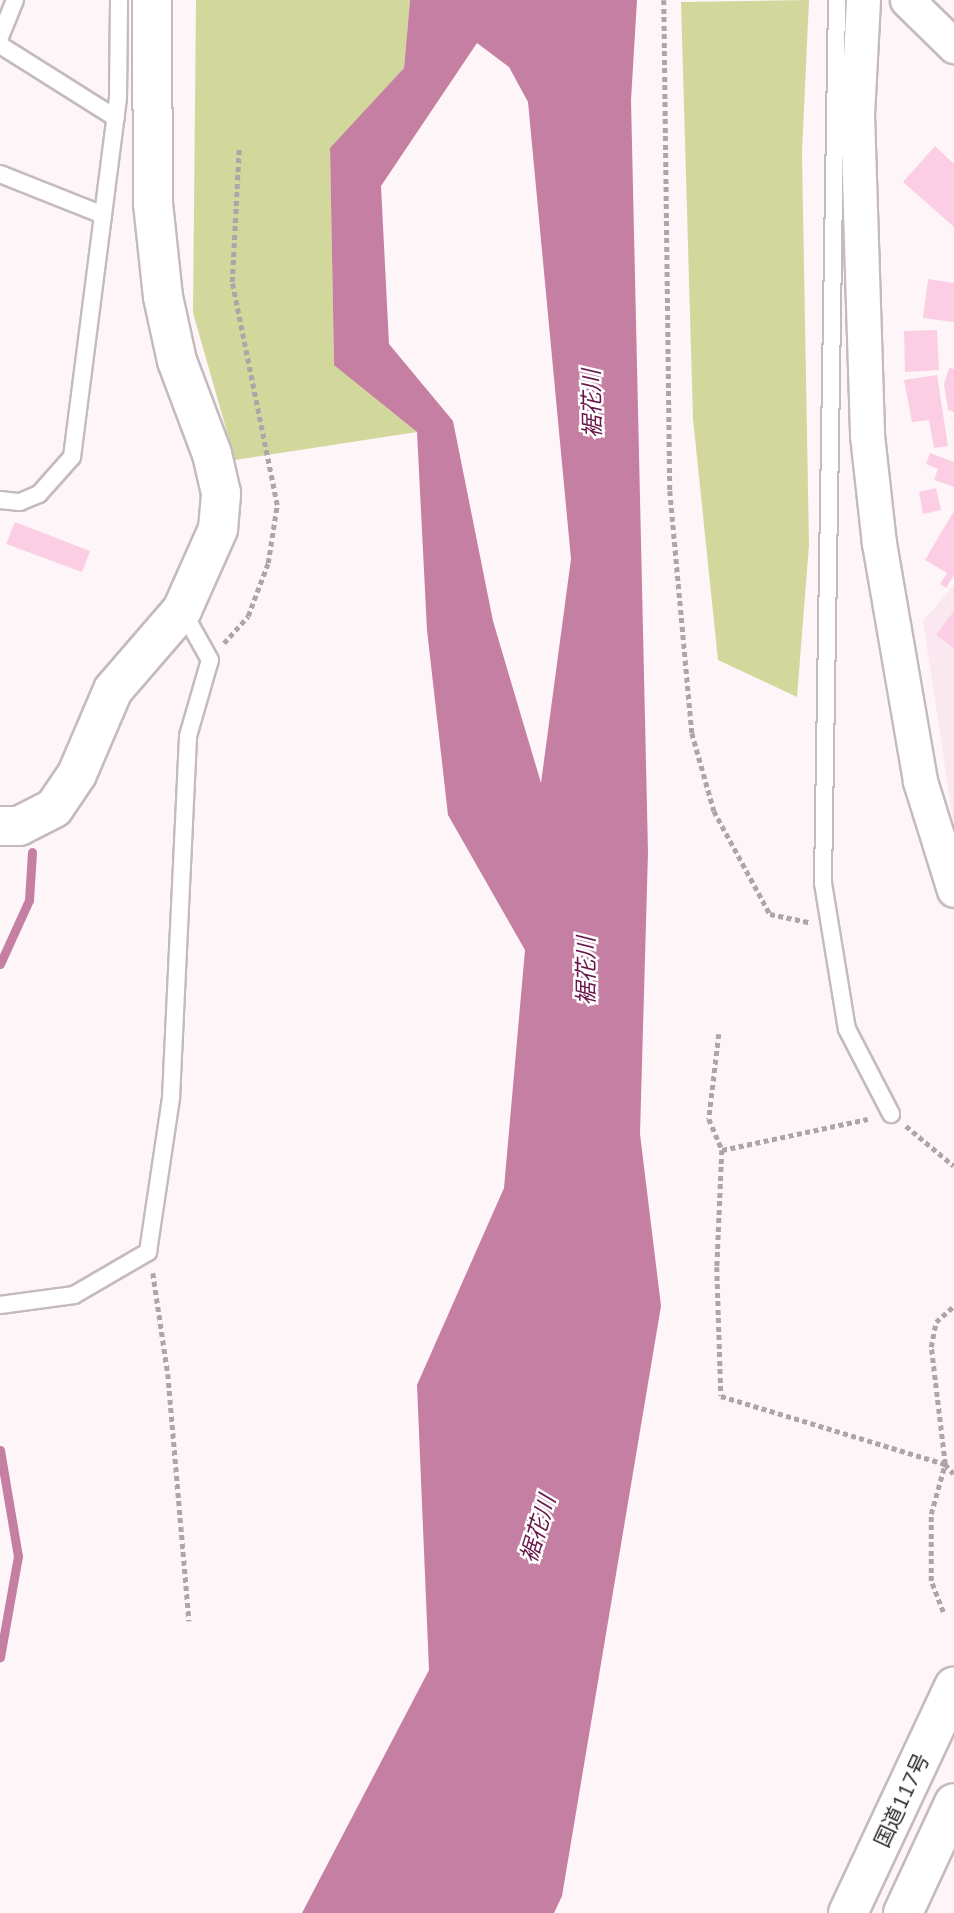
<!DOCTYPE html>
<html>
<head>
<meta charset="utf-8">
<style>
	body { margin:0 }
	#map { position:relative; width:954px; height:1913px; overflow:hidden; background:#fef5f9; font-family:Mulish,"Noto Sans JP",sans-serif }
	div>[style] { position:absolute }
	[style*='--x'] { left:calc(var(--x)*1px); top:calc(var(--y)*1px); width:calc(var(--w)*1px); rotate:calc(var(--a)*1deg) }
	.built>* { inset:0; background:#fbe7f0 }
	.green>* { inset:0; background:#d2d89c }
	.water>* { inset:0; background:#c57fa3 }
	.stream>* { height:9px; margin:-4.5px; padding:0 4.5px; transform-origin:4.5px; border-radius:4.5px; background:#c57fa3 }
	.building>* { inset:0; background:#fbcee4 }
	.path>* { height:4.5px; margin-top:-2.25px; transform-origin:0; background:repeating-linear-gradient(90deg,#ada5a9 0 5px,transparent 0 8.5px) }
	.roads { filter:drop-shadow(2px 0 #c5babf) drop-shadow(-2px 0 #c5babf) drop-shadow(0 2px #c5babf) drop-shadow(0 -2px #c5babf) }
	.service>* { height:16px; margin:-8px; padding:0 8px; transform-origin:8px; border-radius:8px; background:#fff }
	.minor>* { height:33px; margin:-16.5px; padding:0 16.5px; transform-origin:16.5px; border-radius:16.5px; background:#fff }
	.tertiary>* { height:38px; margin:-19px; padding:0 19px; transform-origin:19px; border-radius:19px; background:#fff }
	.trunk>* { height:38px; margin:-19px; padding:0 19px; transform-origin:19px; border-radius:19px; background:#fff }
	span { translate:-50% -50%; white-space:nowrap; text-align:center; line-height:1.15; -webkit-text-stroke:5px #fff; paint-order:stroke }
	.street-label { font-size:21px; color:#2d292b }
	.water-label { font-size:23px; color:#691749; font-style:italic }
</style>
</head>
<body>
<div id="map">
	<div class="built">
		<div style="clip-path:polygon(954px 585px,954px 826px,923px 621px)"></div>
	</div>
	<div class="green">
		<div style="clip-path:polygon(196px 0,410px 0,404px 68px,330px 149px,334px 364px,417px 432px,235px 460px,193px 313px)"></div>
		<div style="clip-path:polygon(809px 0,802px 153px,809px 545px,797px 697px,718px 660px,693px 419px,681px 2px)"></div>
	</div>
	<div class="water">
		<div style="clip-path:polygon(evenodd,410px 0,637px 0,631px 100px,648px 852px,640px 1134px,661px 1306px,562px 1896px,554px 1913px,302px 1913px,429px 1670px,417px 1385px,504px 1188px,525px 950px,448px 815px,427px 630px,417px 432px,334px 365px,330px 148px,404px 68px,410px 0,477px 43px,509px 67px,528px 102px,571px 559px,541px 783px,493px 621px,453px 421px,389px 344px,381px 186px,477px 43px)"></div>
	</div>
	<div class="stream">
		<div style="--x:0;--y:964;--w:70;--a:-65.6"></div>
		<div style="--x:29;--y:900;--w:48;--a:-86.4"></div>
		<div style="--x:0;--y:1450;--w:108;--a:80.4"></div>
		<div style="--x:18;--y:1556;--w:103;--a:100.1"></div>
	</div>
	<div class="building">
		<div style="clip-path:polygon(935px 146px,954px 164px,954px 227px,903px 182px)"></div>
		<div style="clip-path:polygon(928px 279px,954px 283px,954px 322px,923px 318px)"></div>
		<div style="clip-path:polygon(937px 330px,939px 370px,905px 372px,904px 331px)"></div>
		<div style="clip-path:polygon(949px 368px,954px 369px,954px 412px,948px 410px,944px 384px)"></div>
		<div style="clip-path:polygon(937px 375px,948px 446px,934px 448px,929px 420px,912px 422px,904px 380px)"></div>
		<div style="clip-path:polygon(930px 453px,954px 462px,954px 487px,934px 480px,938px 469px,926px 464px)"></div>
		<div style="clip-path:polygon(936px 488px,941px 510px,923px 514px,919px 492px)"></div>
		<div style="clip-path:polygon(954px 511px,954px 575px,946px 588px,940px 584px,947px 573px,925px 560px)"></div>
		<div style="clip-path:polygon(15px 522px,90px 551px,82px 572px,6px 544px)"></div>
		<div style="clip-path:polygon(954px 611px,954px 648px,936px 635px)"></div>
	</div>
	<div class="path">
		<div style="--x:664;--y:0;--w:491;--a:89.3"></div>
		<div style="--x:670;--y:491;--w:243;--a:84.8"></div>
		<div style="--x:692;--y:733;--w:81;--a:74.2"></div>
		<div style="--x:714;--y:811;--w:117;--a:61.5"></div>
		<div style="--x:770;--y:914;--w:40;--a:12"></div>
		<div style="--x:224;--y:643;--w:36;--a:-48"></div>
		<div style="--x:248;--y:616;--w:57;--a:-69.3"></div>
		<div style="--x:268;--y:563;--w:59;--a:-81.2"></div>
		<div style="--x:277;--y:505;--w:227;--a:-101.4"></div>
		<div style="--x:232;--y:282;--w:134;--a:-87"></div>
		<div style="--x:719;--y:1034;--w:86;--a:96.7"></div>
		<div style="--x:709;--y:1119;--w:34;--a:67"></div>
		<div style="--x:722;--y:1150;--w:149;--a:-12"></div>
		<div style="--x:906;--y:1126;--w:62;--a:39.8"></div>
		<div style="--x:722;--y:1150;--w:117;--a:92.4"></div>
		<div style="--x:717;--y:1267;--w:129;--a:88.2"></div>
		<div style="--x:721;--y:1396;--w:234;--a:16.9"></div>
		<div style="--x:945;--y:1464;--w:13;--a:48"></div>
		<div style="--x:153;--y:1273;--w:102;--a:81.6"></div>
		<div style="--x:168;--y:1374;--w:248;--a:85.1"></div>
		<div style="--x:943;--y:1612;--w:33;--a:-111"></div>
		<div style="--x:931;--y:1581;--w:67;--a:-90"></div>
		<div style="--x:931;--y:1514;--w:52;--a:-74.4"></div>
		<div style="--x:945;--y:1464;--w:118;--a:-96.8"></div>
		<div style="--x:931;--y:1347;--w:25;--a:-79"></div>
		<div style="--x:936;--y:1322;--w:24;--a:-42"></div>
	</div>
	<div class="roads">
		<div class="service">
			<div style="--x:837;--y:0;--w:883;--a:90.91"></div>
			<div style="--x:823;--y:883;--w:148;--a:80.7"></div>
			<div style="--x:847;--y:1029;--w:96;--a:62.6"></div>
			<div style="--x:0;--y:37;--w:40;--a:-68"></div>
			<div style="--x:0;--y:45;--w:137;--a:32.2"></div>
			<div style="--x:0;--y:174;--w:111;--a:21.7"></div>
			<div style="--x:0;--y:500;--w:20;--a:6"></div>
			<div style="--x:20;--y:502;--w:21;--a:-23"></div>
			<div style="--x:39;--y:494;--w:50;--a:-48.3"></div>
			<div style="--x:72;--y:457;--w:362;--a:-82.7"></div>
			<div style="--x:118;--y:98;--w:98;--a:-89.4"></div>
			<div style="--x:0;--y:1305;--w:75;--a:-7.7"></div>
			<div style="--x:74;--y:1295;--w:86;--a:-30.2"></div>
			<div style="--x:148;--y:1252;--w:156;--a:-81.5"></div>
			<div style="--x:171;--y:1098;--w:362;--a:-87.3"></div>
			<div style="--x:188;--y:736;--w:79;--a:-73.9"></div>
			<div style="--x:210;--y:660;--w:57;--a:-119.2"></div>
		</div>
		<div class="minor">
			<div style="--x:863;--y:0;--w:114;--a:93"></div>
			<div style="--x:857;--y:114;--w:321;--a:88.2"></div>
			<div style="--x:867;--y:435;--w:109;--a:83.7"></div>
			<div style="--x:879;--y:543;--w:242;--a:80.2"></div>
			<div style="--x:920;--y:781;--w:114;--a:72.7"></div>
			<div style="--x:907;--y:0;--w:66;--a:44.4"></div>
		</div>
		<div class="tertiary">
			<div style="--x:0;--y:826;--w:19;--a:0"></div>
			<div style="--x:19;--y:826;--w:39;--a:-27"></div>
			<div style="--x:54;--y:808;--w:41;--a:-55.9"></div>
			<div style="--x:77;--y:774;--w:91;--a:-66.8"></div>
			<div style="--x:113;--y:690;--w:106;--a:-49.2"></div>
			<div style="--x:182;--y:610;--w:89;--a:-66"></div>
			<div style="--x:218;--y:529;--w:36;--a:-85"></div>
			<div style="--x:221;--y:493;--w:40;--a:-103"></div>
			<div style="--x:212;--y:454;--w:99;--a:-110.6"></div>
			<div style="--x:177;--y:361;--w:66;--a:-102.3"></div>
			<div style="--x:163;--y:297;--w:95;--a:-96.1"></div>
			<div style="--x:153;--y:203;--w:203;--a:-90.3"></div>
		</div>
		<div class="trunk">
			<div style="--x:848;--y:1913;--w:250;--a:-64.9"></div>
			<div style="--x:903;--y:1913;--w:121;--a:-65.1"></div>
		</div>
	</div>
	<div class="street-label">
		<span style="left:901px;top:1800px;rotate:-65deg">国道117号</span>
	</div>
	<div class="water-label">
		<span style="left:592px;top:404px;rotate:-91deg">裾花川</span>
		<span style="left:586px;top:971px;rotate:-90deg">裾花川</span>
		<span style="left:538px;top:1529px;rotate:-73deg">裾花川</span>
	</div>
</div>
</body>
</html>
